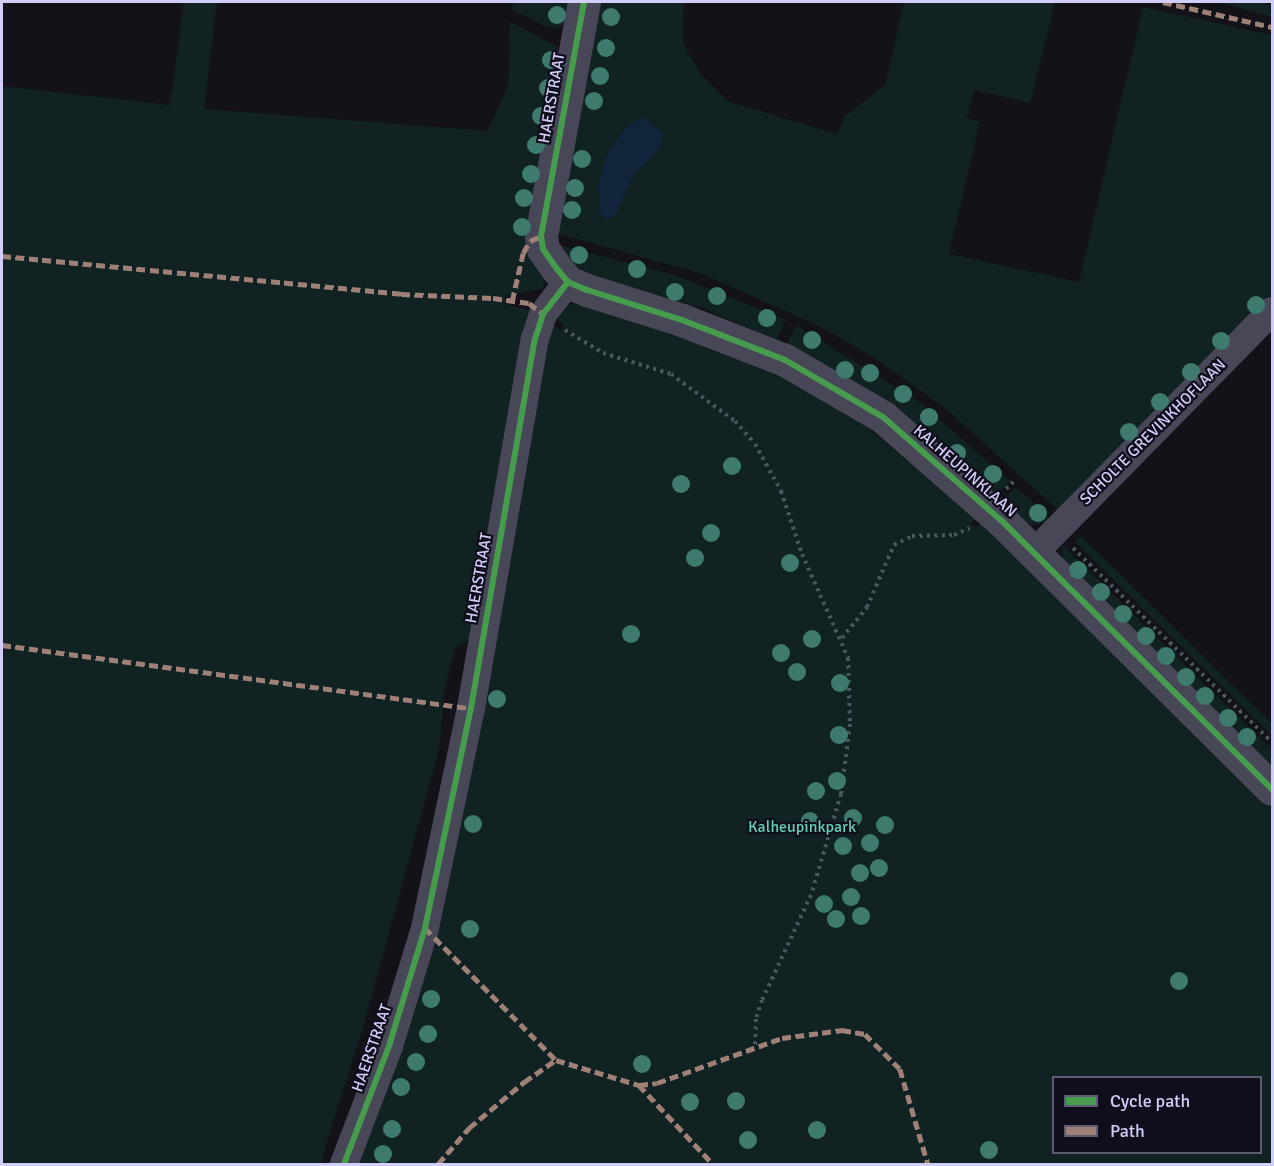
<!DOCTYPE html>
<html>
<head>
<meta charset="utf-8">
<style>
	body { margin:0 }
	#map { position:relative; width:1274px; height:1166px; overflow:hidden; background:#121218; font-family:Signika,sans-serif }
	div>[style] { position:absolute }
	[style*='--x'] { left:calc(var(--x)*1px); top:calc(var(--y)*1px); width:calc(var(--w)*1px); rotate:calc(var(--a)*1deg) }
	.green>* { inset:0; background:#112223 }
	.water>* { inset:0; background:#12233c }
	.path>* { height:4px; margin-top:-2px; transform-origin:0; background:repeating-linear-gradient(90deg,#4a5761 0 3px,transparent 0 7.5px) }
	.minor>* { height:28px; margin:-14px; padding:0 14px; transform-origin:14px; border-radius:14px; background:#474758 }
	.tertiary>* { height:33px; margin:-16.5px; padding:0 16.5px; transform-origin:16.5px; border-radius:16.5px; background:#474758 }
	.quiet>* { height:4.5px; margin-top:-2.25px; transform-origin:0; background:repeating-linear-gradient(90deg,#9e8076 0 9px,transparent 0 13.5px) }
	.cycleway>* { height:6px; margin:-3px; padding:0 3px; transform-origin:3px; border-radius:3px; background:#469c4c }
	.trees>* { width:18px; height:18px; margin:-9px; border-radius:50%; background:#3e7b6e }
	span { translate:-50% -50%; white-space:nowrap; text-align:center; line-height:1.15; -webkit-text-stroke:4.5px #100e1c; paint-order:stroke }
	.street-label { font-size:16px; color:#d2cefa }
	.park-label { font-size:16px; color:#62d1b5 }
	.frame { position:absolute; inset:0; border:3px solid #d2cefa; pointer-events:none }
	.legend { position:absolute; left:1052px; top:1076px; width:210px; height:78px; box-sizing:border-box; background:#100e1c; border:2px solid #5e5b75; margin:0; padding:8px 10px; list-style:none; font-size:18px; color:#d2cefa }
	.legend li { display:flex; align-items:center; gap:12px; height:30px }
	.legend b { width:30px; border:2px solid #5e5b75 }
</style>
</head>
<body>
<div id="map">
	<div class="green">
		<div style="clip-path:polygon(184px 2px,217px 2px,204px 109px,488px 131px,508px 84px,510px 22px,556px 46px,562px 54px,545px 280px,543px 289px,505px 296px,505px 304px,532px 311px,474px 637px,455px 648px,444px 693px,440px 746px,363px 1028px,320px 1164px,2px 1164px,2px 86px,170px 105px)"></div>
		<div style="clip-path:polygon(513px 2px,572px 2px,568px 23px,555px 28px,543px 25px,512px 10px)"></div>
		<div style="clip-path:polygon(596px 2px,684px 2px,683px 43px,701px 75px,727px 101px,837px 134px,845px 116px,885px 85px,904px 2px,1055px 2px,1030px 103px,974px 90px,967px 118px,980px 122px,949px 254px,1079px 282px,1143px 7px,1272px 35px,1272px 295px,1060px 512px,946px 409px,879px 361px,825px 329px,703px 274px,559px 234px,556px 226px)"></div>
		<div style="clip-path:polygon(1218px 2px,1263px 2px,1272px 6px,1272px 17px)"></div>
		<div style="clip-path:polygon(558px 245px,675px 275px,786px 320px,776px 340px,703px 308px,593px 277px,569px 261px)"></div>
		<div style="clip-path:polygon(evenodd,581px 303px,614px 311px,779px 373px,864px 425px,976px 518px,971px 524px,975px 527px,981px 523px,1026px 565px,1272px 808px,1272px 1164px,350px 1164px,436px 943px,548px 320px,561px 331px,563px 325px,552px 315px,563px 306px,581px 303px,1054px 1078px,1260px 1078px,1260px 1152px,1054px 1152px,1054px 1078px)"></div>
		<div style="clip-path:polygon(796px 325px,921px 403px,1010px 481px,995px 497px,786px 345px)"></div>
		<div style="clip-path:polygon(1016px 487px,1052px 520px,1031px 526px,1001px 502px)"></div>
		<div style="clip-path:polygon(1081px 536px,1272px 724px,1272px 736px,1075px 542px)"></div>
		<div style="clip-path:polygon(1062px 544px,1272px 750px,1272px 769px,1063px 562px)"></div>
	</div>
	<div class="water">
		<div style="clip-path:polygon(643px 118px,664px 134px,661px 146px,633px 176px,615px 216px,607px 220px,600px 213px,598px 187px,607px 155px,627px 126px)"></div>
	</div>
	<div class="path">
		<div style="--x:565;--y:330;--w:44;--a:31.2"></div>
		<div style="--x:603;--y:353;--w:71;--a:17.2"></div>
		<div style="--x:671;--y:374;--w:79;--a:36.3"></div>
		<div style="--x:735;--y:421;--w:30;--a:49"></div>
		<div style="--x:755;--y:444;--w:54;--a:61"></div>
		<div style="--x:781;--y:491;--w:66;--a:71.6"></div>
		<div style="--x:802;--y:554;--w:114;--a:66.1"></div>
		<div style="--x:848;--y:658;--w:66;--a:88.3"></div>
		<div style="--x:850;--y:724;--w:71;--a:97.3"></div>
		<div style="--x:841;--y:794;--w:105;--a:106.5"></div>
		<div style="--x:811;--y:895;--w:116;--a:115"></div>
		<div style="--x:762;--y:1000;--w:20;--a:108"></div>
		<div style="--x:756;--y:1019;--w:29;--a:92"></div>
		<div style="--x:1006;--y:489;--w:14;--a:-45"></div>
		<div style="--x:1073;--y:548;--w:278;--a:44.3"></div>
		<div style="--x:842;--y:638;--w:40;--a:-51"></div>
		<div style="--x:867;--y:607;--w:68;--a:-66.5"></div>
		<div style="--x:894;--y:545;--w:20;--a:-27"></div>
		<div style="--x:912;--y:536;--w:42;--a:-1.4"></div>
		<div style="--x:954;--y:535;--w:17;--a:-24"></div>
	</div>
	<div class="minor">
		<div style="--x:1034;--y:553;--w:339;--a:-45.5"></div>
		<div style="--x:344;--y:1164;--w:126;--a:-69.1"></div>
		<div style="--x:389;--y:1046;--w:123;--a:-73"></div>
		<div style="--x:425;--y:928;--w:225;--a:-78.2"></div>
		<div style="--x:471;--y:708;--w:375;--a:-80.2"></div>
		<div style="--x:535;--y:339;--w:26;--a:-72"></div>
		<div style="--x:543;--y:314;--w:41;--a:-52"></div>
	</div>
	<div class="tertiary">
		<div style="--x:584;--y:2;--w:238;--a:100.4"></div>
		<div style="--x:541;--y:236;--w:13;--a:81"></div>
		<div style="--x:543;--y:249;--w:24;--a:55"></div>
		<div style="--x:557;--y:269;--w:17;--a:50"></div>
		<div style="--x:568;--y:282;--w:21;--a:23"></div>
		<div style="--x:587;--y:290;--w:100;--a:17.5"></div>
		<div style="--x:682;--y:320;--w:110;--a:21.2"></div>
		<div style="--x:785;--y:360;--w:113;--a:30.2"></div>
		<div style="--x:883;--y:417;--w:158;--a:41.2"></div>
		<div style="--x:1002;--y:521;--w:380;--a:44.8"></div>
	</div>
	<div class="quiet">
		<div style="--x:1163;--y:2;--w:112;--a:12.9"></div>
		<div style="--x:2;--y:256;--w:401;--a:5.4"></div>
		<div style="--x:401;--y:294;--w:92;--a:2.5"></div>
		<div style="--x:493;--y:298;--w:36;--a:8"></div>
		<div style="--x:529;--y:303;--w:18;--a:38"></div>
		<div style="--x:512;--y:301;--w:49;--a:-77.1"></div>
		<div style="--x:523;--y:253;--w:14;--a:-60"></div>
		<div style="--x:530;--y:241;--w:12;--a:-24"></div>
		<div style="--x:2;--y:645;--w:473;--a:7.7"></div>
		<div style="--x:425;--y:928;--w:186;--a:45.2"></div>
		<div style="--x:556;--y:1060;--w:87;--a:16.8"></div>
		<div style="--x:639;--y:1085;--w:18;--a:-6"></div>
		<div style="--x:657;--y:1083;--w:133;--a:-19.8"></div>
		<div style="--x:782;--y:1038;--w:61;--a:-7.6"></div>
		<div style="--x:842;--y:1030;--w:23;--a:10"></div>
		<div style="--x:865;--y:1034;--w:49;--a:45"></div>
		<div style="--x:900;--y:1069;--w:99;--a:73.6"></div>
		<div style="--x:639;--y:1085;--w:108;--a:46.9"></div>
		<div style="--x:438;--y:1164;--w:48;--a:-49.3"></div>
		<div style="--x:469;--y:1128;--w:72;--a:-39.9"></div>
		<div style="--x:524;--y:1082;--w:39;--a:-35"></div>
	</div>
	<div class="cycleway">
		<div style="--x:584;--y:2;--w:238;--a:100.4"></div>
		<div style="--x:541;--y:236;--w:13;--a:81"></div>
		<div style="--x:543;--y:249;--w:24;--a:55"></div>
		<div style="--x:557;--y:269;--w:17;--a:50"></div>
		<div style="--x:568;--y:282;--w:21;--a:23"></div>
		<div style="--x:587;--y:290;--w:100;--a:17.5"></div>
		<div style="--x:682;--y:320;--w:110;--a:21.2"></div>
		<div style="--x:785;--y:360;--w:113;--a:30.2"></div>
		<div style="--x:883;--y:417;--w:158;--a:41.2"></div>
		<div style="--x:1002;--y:521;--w:380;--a:44.8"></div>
		<div style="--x:344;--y:1164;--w:126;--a:-69.1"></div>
		<div style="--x:389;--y:1046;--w:123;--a:-73"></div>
		<div style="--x:425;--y:928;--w:225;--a:-78.2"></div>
		<div style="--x:471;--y:708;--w:375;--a:-80.2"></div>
		<div style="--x:535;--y:339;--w:26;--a:-72"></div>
		<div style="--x:543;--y:314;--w:41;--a:-52"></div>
	</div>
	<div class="trees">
		<div style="left:557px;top:15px"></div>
		<div style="left:611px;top:17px"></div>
		<div style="left:606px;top:48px"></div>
		<div style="left:551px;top:60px"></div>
		<div style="left:600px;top:76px"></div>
		<div style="left:548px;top:88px"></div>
		<div style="left:594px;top:101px"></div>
		<div style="left:541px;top:116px"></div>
		<div style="left:536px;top:145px"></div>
		<div style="left:582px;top:159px"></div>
		<div style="left:531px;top:174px"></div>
		<div style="left:575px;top:188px"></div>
		<div style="left:524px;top:198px"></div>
		<div style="left:572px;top:210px"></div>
		<div style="left:522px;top:227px"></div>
		<div style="left:579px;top:255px"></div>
		<div style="left:637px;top:269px"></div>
		<div style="left:675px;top:292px"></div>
		<div style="left:717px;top:296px"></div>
		<div style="left:1256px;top:305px"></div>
		<div style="left:767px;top:318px"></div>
		<div style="left:812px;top:340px"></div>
		<div style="left:1221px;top:341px"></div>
		<div style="left:845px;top:370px"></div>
		<div style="left:1191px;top:372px"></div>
		<div style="left:870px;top:373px"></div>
		<div style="left:903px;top:394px"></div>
		<div style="left:1160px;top:402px"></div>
		<div style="left:929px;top:417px"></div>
		<div style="left:1129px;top:432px"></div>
		<div style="left:957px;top:453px"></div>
		<div style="left:732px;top:466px"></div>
		<div style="left:993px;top:474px"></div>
		<div style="left:681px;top:484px"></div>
		<div style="left:1038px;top:513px"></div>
		<div style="left:711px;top:533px"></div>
		<div style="left:695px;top:558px"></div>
		<div style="left:790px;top:563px"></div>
		<div style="left:1078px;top:570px"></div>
		<div style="left:1101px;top:592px"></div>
		<div style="left:1123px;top:614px"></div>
		<div style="left:631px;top:634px"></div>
		<div style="left:1146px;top:636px"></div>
		<div style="left:812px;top:639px"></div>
		<div style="left:781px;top:653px"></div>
		<div style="left:1166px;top:656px"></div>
		<div style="left:797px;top:672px"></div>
		<div style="left:1186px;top:677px"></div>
		<div style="left:840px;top:683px"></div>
		<div style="left:1205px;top:696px"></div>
		<div style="left:497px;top:699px"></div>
		<div style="left:1228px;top:718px"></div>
		<div style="left:839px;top:735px"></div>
		<div style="left:1247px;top:737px"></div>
		<div style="left:837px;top:781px"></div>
		<div style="left:816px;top:791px"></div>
		<div style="left:853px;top:818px"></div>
		<div style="left:810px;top:821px"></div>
		<div style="left:473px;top:824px"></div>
		<div style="left:885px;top:825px"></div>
		<div style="left:870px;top:843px"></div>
		<div style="left:843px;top:846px"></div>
		<div style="left:879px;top:868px"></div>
		<div style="left:860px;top:873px"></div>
		<div style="left:851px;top:897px"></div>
		<div style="left:824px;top:904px"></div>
		<div style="left:861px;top:916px"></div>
		<div style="left:836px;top:919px"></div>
		<div style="left:470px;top:929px"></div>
		<div style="left:1179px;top:981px"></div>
		<div style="left:431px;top:999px"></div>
		<div style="left:428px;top:1034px"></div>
		<div style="left:416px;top:1062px"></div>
		<div style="left:642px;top:1064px"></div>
		<div style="left:401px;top:1087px"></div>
		<div style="left:736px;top:1101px"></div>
		<div style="left:690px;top:1102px"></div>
		<div style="left:392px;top:1129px"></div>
		<div style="left:817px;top:1130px"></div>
		<div style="left:748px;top:1140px"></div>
		<div style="left:989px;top:1150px"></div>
		<div style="left:383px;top:1154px"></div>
	</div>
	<div class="street-label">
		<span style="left:552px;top:98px;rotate:-80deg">HAERSTRAAT</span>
		<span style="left:1153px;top:432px;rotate:-45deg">SCHOLTE GREVINKHOFLAAN</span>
		<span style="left:965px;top:471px;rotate:41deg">KALHEUPINKLAAN</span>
		<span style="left:479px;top:578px;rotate:-80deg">HAERSTRAAT</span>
		<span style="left:372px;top:1048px;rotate:-71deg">HAERSTRAAT</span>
	</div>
	<div class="park-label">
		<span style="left:802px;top:827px">Kalheupinkpark</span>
	</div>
	<div class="frame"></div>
	<ul class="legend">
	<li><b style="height:8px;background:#469c4c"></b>Cycle path</li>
	<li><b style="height:8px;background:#9e8076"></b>Path</li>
	</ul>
</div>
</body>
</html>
